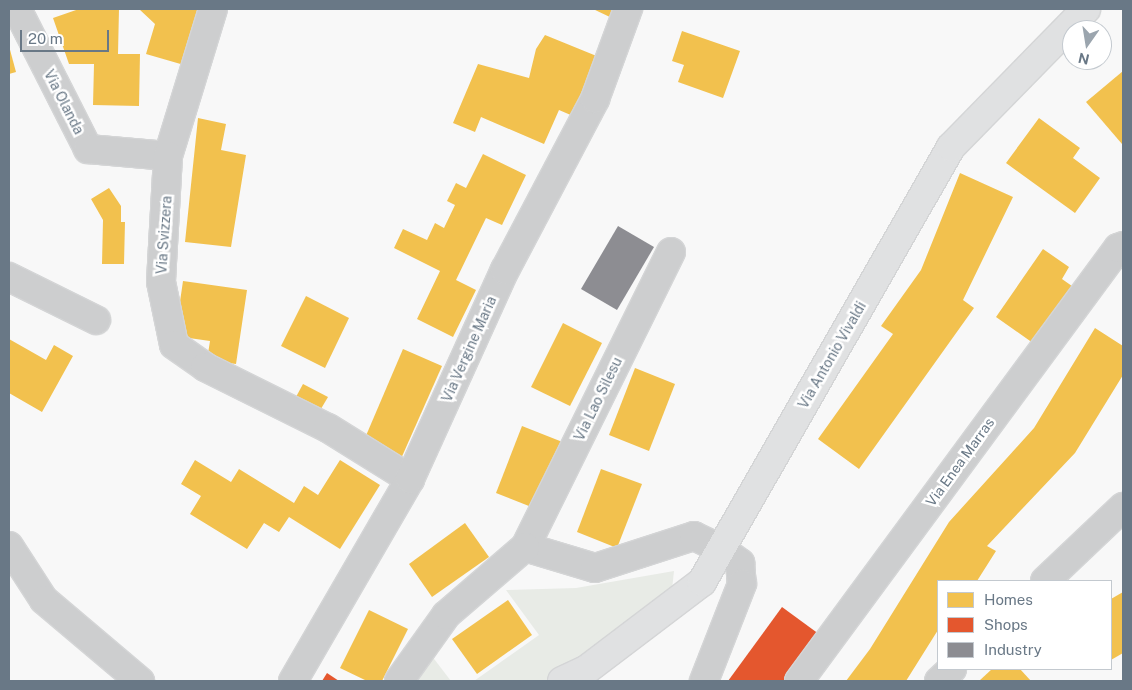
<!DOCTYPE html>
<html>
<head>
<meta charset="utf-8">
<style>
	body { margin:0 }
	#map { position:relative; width:1132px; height:690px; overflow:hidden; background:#f8f8f8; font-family:"Public Sans",sans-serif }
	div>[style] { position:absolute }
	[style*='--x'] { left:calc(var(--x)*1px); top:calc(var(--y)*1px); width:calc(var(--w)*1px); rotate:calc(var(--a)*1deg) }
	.green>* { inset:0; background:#e8ebe6 }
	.homes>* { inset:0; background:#f2c14e }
	.shops>* { inset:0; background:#e4572e }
	.industry>* { inset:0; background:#8d8d92 }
	.roads { filter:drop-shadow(1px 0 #d4d5d6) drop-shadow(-1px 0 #d4d5d6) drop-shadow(0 1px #d4d5d6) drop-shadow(0 -1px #d4d5d6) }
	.minor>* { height:28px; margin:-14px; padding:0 14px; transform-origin:14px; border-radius:14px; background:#cdcecf }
	.major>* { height:28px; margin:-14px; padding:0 14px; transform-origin:14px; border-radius:14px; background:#e0e1e2 }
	span { translate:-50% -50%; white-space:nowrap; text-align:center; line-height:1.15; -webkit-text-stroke:5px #fff; paint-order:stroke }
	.street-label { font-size:14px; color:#697886 }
	.frame { position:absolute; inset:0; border:10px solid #697886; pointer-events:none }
	.legend { position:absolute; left:937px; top:580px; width:175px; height:90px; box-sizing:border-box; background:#fff; border:1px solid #c3c9cf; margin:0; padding:6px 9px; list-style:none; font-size:15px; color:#697886 }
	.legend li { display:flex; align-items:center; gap:10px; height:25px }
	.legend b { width:25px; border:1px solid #c3c9cf }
	.north { position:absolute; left:1062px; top:20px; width:50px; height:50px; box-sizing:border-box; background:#fff; border:1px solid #c3c9cf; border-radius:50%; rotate:193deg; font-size:14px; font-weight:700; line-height:20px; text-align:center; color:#697886 }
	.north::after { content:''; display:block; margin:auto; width:18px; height:22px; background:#9ba5ae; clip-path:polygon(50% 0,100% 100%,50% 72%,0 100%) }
	.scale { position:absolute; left:20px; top:30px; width:89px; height:22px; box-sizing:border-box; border:2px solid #697886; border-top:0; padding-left:6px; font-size:15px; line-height:18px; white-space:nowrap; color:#697886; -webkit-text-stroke:4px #fff; paint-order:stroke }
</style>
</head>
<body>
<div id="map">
	<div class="green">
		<div style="clip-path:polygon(674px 571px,671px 599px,582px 663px,545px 681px,474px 681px,539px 635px,506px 590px,576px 588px)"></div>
		<div style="clip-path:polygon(428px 651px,451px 681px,406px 681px)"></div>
	</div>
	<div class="homes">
		<div style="clip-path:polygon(79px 9px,119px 9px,118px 54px,140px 54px,139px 106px,93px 105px,94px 64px,69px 64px,53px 18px)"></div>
		<div style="clip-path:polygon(139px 9px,201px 9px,184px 65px,146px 54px,155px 24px)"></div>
		<div style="clip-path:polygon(593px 9px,615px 9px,612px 18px)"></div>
		<div style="clip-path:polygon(682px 31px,740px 51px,723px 98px,678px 82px,684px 65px,672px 61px)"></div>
		<div style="clip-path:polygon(545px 35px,599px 57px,573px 116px,559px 110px,544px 144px,481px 117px,475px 132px,453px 123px,478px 64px,529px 78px,536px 49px)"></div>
		<div style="clip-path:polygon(9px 46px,16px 72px,9px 74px)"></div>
		<div style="clip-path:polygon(1123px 71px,1123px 143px,1122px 144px,1086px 102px)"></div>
		<div style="clip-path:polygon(198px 118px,226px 124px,221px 150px,246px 155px,231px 247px,185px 242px)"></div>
		<div style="clip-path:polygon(1039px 118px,1080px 148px,1073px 158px,1100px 178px,1075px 213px,1006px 163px)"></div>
		<div style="clip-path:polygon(483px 154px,526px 175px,502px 225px,486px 218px,456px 280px,476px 290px,453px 337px,417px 319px,440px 271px,394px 248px,403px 229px,427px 240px,435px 223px,444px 228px,455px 205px,447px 201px,456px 183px,466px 188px)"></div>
		<div style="clip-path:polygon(960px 173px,1013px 197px,963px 300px,974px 308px,859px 469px,818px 439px,893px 334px,881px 326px,921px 270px)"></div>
		<div style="clip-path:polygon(109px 188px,121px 206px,121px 222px,125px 222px,124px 264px,102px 264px,103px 220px,91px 199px)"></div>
		<div style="clip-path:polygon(1043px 249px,1069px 267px,1062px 279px,1079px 291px,1040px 348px,996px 317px)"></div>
		<div style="clip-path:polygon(183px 281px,247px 290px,236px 364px,207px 360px,210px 341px,175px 336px)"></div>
		<div style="clip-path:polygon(306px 296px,349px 318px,325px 368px,281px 346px)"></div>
		<div style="clip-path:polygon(563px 323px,602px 343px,570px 406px,531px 387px)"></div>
		<div style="clip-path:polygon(1095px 328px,1123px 346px,1123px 375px,1075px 453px,987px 546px,996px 551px,977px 581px,938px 581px,938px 630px,906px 681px,846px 681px,870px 649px,949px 522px,1034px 428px)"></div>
		<div style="clip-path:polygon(9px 339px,46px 360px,54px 345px,73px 356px,42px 412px,9px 393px)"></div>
		<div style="clip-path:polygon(403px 349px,442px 366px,400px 461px,362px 445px)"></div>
		<div style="clip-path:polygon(635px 368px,675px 384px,649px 451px,609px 435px)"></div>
		<div style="clip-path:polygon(303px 384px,328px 397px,315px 419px,290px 408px)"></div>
		<div style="clip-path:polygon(522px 426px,565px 443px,539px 510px,496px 493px)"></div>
		<div style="clip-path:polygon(195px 460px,231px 482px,239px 469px,294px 503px,304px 486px,318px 495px,340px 460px,380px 485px,340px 549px,289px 517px,279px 532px,264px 523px,247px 549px,190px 514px,201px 496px,181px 484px)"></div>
		<div style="clip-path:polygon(601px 469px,642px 484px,617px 548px,577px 532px)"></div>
		<div style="clip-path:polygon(465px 523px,489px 557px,432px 597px,409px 564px)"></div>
		<div style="clip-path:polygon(1123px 592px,1123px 653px,1111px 660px,1111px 599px)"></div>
		<div style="clip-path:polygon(508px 600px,532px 635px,477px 674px,452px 639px)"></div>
		<div style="clip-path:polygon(369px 610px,408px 629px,382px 681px,367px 681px,340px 668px)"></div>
		<div style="clip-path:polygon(992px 669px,1020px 669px,1031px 681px,979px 681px)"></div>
	</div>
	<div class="shops">
		<div style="clip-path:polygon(782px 607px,823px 637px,790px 681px,728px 681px)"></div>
		<div style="clip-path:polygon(327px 673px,339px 681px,322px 681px)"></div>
	</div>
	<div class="industry">
		<div style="clip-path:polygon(618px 226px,654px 247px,617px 310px,581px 289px)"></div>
	</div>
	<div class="roads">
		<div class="minor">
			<div style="--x:17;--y:9;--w:157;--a:63.1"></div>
			<div style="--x:88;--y:149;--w:80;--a:5"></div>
			<div style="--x:213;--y:9;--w:154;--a:107"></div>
			<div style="--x:168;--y:156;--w:126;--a:93.2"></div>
			<div style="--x:161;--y:282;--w:64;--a:78.3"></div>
			<div style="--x:174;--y:345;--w:38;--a:35"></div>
			<div style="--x:205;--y:367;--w:137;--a:26.4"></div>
			<div style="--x:328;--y:428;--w:97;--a:31.9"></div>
			<div style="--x:671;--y:252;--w:329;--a:116.3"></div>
			<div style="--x:525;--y:547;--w:73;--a:16.7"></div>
			<div style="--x:595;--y:568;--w:104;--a:-17.9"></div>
			<div style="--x:694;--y:536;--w:30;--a:26"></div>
			<div style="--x:721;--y:549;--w:24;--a:36"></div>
			<div style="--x:740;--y:563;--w:21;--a:85"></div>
			<div style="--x:742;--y:584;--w:104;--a:111.4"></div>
			<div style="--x:9;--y:277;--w:97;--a:26.3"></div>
			<div style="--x:9;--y:546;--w:64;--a:57.1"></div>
			<div style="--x:44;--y:600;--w:126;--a:40.2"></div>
			<div style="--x:1045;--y:581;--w:108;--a:-43.5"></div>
			<div style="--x:293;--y:681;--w:233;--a:-59.9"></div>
			<div style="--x:410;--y:479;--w:230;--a:-65.6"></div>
			<div style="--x:505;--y:270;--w:193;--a:-62.2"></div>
			<div style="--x:595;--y:99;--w:96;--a:-69.9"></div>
			<div style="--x:399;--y:681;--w:81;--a:-54.5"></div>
			<div style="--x:446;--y:615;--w:104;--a:-40.7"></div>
			<div style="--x:799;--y:681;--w:538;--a:-53.62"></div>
			<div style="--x:1118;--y:248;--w:5;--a:-22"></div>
			<div style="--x:939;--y:681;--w:18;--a:-43"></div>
		</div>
		<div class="major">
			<div style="--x:562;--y:681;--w:26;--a:-25"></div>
			<div style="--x:586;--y:670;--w:146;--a:-37.2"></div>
			<div style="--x:702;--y:582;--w:501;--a:-60.21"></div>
			<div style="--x:951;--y:147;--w:193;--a:-45.6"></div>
		</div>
	</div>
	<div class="street-label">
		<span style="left:64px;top:102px;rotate:63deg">Via Olanda</span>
		<span style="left:164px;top:235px;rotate:-86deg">Via Svizzera</span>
		<span style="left:469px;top:349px;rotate:-66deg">Via Vergine Maria</span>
		<span style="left:832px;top:355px;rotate:-60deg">Via Antonio Vivaldi</span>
		<span style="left:598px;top:399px;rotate:-64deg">Via Lao Silesu</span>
		<span style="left:960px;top:462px;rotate:-54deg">Via Enea Marras</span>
	</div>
	<div class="frame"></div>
	<ul class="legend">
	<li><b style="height:14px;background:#f2c14e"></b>Homes</li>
	<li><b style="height:14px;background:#e4572e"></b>Shops</li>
	<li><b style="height:14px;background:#8d8d92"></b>Industry</li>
	</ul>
	<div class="north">N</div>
	<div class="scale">20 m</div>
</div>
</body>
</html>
